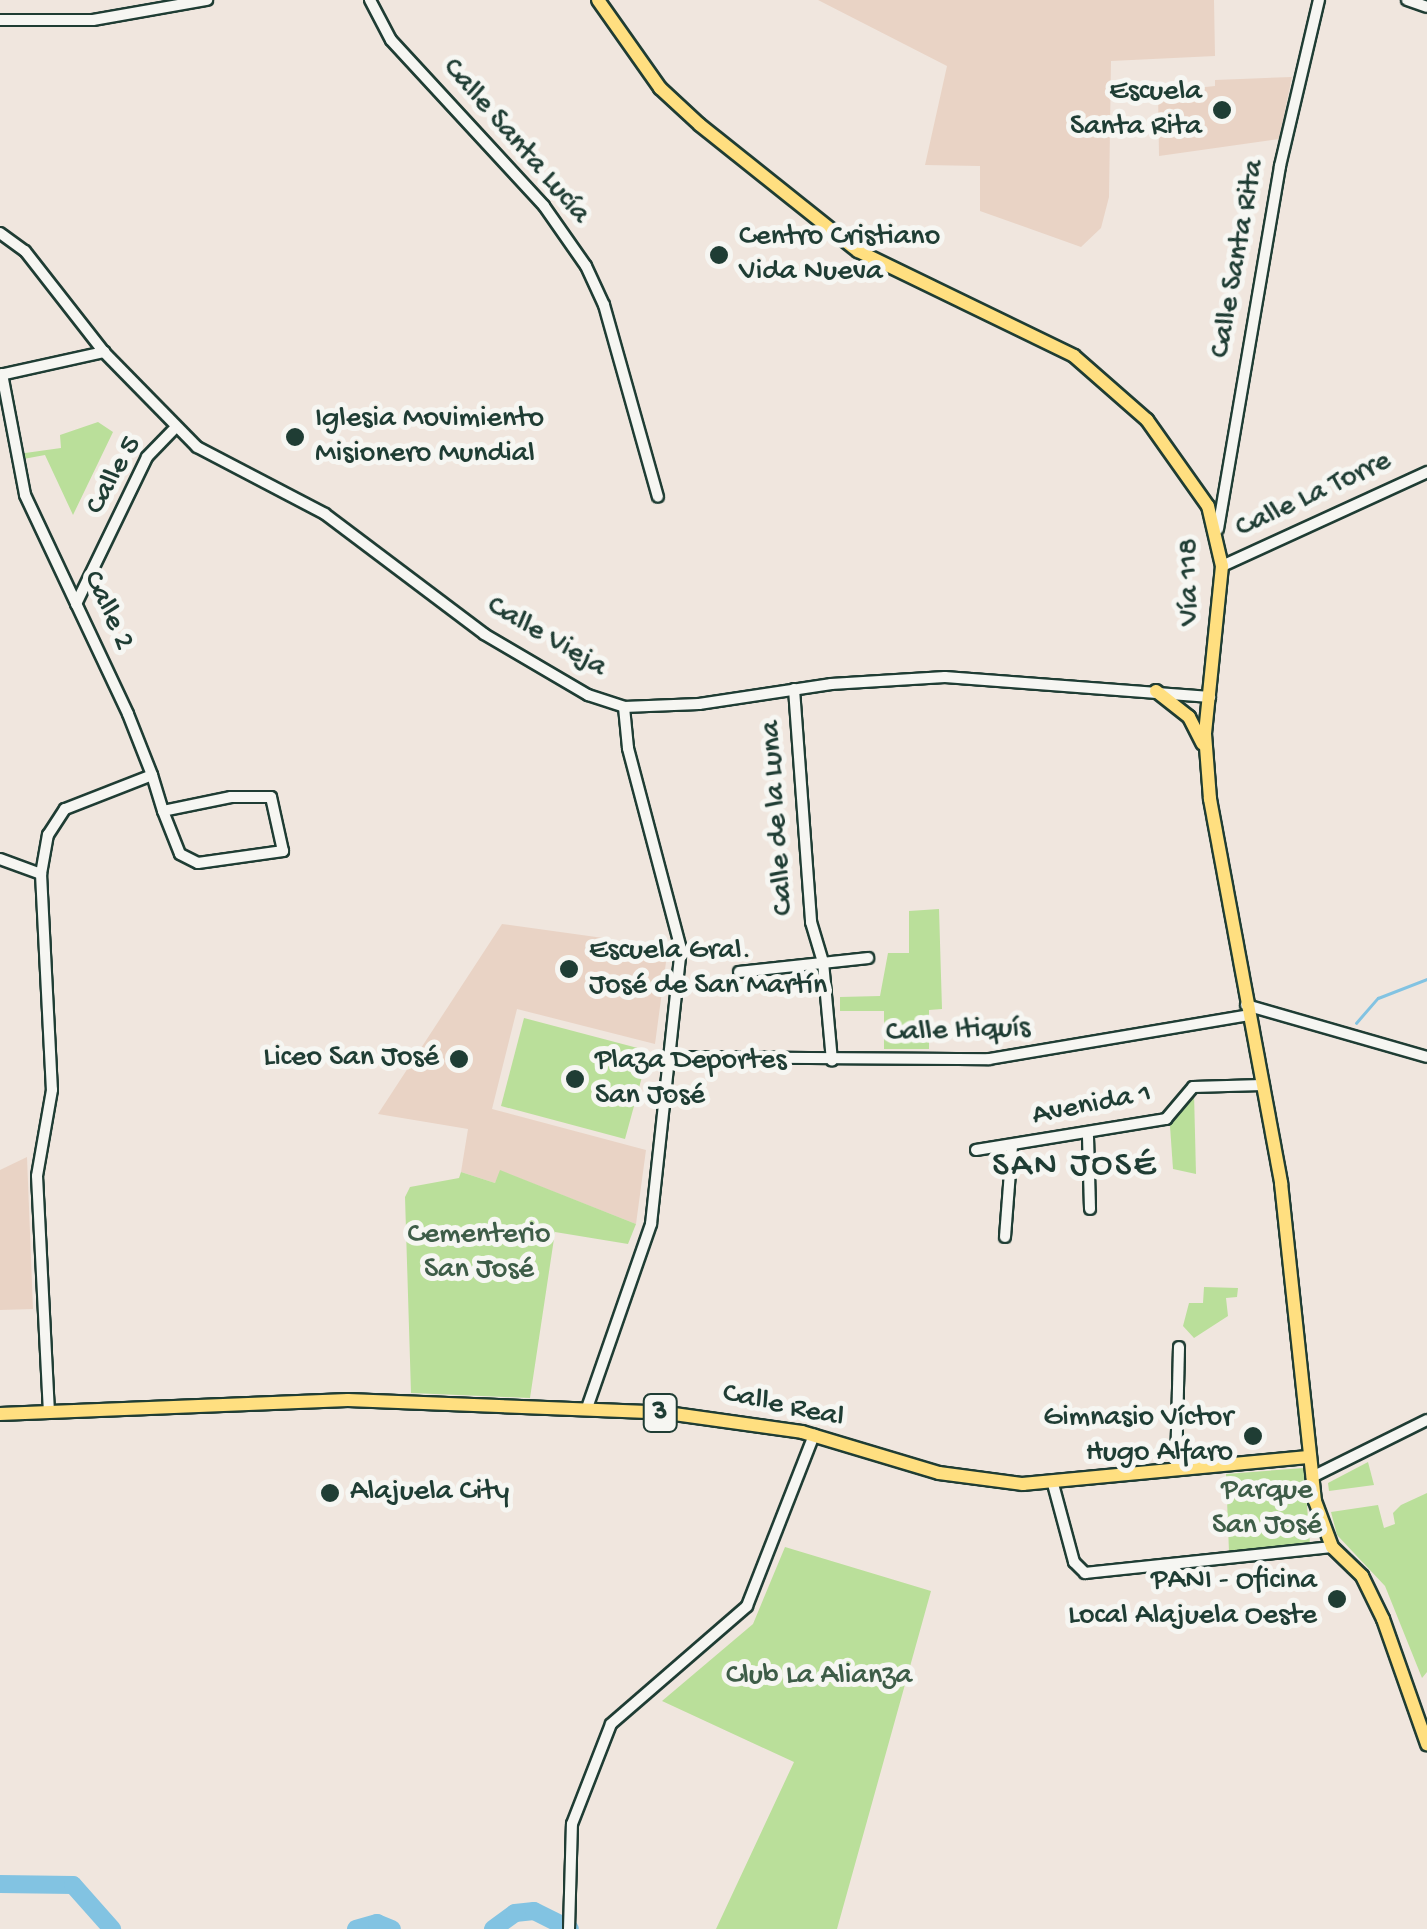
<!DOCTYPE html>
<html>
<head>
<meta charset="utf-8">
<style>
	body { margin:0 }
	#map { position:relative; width:1427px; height:1929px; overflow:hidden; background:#f0e6de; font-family:"Gochi Hand",sans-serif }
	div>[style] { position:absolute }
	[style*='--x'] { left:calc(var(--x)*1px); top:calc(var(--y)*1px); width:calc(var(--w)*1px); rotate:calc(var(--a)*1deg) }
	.built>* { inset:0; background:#e9d3c5 }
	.green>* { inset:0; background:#badf9a }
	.stream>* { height:2.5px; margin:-1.25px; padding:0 1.25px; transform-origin:1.25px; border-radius:1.25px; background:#82c3e2 }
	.river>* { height:18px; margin:-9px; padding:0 9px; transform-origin:9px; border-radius:9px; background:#82c3e2 }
	.roads { filter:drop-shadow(2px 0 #1f3d34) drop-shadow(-2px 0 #1f3d34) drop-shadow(0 2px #1f3d34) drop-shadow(0 -2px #1f3d34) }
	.minor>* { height:10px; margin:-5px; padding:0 5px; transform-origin:5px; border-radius:5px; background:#f6f6f2 }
	.major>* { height:12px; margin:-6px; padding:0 6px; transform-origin:6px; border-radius:6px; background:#ffdf80 }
	.dots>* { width:28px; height:28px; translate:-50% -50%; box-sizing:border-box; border:5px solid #f6f6f2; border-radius:50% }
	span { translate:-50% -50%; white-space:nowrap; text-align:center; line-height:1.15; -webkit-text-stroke:10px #f6f6f2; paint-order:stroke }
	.shield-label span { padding:2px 8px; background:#f6f6f2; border:2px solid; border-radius:8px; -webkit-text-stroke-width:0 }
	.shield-label { font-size:28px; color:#1f3d34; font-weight:700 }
	.poi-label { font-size:30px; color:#1f3d34 }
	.right { translate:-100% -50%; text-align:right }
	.left { translate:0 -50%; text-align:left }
	.street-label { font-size:30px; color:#1f3d34 }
	.park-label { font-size:30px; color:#3e5d48 }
	.quarter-label { font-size:35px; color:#1f3d34; letter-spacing:2.5px }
</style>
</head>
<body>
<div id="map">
	<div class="built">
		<div style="clip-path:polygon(818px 0,1214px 0,1215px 56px,1111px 61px,1109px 197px,1101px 228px,1081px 247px,980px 211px,980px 166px,925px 165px,947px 66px)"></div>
		<div style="clip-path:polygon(1292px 77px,1279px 139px,1159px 156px,1158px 92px,1215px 86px,1215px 80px)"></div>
		<div style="clip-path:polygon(502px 924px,668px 947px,655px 1044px,517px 1009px,492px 1109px,646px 1150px,636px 1224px,501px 1171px,495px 1183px,461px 1172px,468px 1129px,378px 1114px)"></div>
		<div style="clip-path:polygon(27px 1157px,33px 1309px,0 1310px,0 1170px)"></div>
	</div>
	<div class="green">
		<div style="clip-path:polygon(98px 422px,113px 432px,73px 515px,45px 455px,18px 460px,18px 454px,61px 448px,60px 435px)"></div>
		<div style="clip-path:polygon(939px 909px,942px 1009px,929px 1010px,929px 1049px,884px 1049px,884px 1011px,840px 1011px,840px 997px,880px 996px,888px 953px,909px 953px,909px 911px)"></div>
		<div style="clip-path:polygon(524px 1018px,649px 1051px,625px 1139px,501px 1106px)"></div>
		<div style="clip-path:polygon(1194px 1093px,1196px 1174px,1173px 1169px,1170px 1126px)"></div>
		<div style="clip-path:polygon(500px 1170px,636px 1224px,628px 1244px,555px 1232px,530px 1398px,411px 1393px,405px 1197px,410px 1187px,459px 1178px,461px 1172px,495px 1183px)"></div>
		<div style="clip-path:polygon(1204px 1287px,1238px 1288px,1237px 1297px,1226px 1298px,1228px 1316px,1194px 1338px,1183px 1326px,1189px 1303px,1203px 1303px)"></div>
		<div style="clip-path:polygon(1368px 1462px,1374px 1485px,1329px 1491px,1328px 1483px)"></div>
		<div style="clip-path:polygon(1304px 1468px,1310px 1544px,1229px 1552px,1226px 1474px)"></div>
		<div style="clip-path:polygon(1427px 1493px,1427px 1672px,1422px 1678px,1385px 1586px,1337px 1535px,1331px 1512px,1378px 1505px,1384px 1528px,1395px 1524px,1393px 1513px,1401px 1505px)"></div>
		<div style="clip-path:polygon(785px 1547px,931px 1591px,837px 1929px,716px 1929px,794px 1762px,662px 1701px,753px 1624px)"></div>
	</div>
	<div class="stream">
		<div style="--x:1356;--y:1023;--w:33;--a:-49"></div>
		<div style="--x:1378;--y:998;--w:53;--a:-21.2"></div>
	</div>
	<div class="river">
		<div style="--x:0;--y:1884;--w:73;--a:0.8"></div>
		<div style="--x:73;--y:1885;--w:59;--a:48.4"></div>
		<div style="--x:356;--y:1929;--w:22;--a:-16"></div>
		<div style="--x:377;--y:1923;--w:16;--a:22"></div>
		<div style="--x:493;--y:1929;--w:27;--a:-36"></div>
		<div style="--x:515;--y:1913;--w:19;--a:-6"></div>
		<div style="--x:534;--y:1911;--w:40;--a:26.6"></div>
	</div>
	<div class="roads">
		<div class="minor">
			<div style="--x:370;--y:0;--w:45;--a:62.3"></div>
			<div style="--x:391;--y:40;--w:226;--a:47.3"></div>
			<div style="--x:544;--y:206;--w:73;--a:55"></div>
			<div style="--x:586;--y:266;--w:43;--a:65.2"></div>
			<div style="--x:604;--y:305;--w:199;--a:74.3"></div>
			<div style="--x:1407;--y:0;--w:21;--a:19"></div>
			<div style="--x:0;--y:20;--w:93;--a:0"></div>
			<div style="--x:93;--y:20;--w:116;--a:-10"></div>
			<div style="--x:0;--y:233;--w:31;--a:36"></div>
			<div style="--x:25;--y:251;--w:128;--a:52"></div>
			<div style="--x:104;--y:352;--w:133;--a:45.6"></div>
			<div style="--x:197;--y:447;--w:144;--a:27.6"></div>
			<div style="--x:325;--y:514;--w:199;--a:37"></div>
			<div style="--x:484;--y:634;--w:121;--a:30.4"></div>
			<div style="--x:588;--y:695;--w:38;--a:18"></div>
			<div style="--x:624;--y:707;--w:75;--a:-2.3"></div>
			<div style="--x:699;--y:704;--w:134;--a:-8.6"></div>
			<div style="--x:831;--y:684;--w:114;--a:-3.5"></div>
			<div style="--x:945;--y:677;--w:266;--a:4.3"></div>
			<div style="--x:2;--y:374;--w:123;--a:79.2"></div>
			<div style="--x:25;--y:495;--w:242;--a:64.8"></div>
			<div style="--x:128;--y:714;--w:66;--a:68.5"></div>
			<div style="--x:152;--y:775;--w:38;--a:73"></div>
			<div style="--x:163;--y:811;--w:46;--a:68.4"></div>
			<div style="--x:180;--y:854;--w:20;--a:27"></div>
			<div style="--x:198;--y:863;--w:86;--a:-8"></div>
			<div style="--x:283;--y:851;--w:55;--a:-102.5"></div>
			<div style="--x:271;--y:797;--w:40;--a:180"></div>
			<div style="--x:231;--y:797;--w:69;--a:168.4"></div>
			<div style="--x:0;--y:375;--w:107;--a:-12.5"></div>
			<div style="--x:1218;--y:529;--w:368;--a:-80.3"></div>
			<div style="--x:1280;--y:166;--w:171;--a:-76.8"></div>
			<div style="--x:1222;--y:566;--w:226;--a:-24.6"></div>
			<div style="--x:76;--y:604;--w:163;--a:-64.2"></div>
			<div style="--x:147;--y:457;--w:39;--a:-46"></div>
			<div style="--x:794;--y:689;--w:234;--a:85.8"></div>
			<div style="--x:811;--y:922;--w:42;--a:73.3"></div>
			<div style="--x:823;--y:962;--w:99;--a:84.8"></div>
			<div style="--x:0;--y:859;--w:44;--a:20.1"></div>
			<div style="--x:41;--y:874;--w:216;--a:87.1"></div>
			<div style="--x:52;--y:1090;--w:87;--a:99.9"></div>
			<div style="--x:37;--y:1176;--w:234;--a:87.1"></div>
			<div style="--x:41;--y:874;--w:40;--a:-80"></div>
			<div style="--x:48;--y:835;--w:31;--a:-57"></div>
			<div style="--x:65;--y:809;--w:93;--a:-21.3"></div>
			<div style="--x:739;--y:972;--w:130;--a:-6.2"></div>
			<div style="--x:1246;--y:1005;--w:188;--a:16"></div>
			<div style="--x:667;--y:1057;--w:322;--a:0.4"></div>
			<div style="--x:989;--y:1059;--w:263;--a:-9.6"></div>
			<div style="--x:1088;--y:1137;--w:72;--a:88.4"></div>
			<div style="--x:976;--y:1150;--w:193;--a:-9.3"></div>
			<div style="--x:1166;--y:1119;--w:42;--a:-49.8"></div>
			<div style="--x:1193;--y:1087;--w:69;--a:-1.7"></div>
			<div style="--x:1005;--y:1237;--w:91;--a:-85.6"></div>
			<div style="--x:587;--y:1408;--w:195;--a:-70.8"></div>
			<div style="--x:651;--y:1224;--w:277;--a:-83.8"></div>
			<div style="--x:681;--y:949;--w:208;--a:-104.8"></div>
			<div style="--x:628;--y:748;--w:41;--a:-95.6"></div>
			<div style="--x:1176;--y:1470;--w:123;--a:-88.6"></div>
			<div style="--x:1312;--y:1477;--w:128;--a:-26.4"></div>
			<div style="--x:1053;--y:1484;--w:81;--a:74.9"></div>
			<div style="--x:1074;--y:1562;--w:16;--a:45"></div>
			<div style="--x:1085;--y:1573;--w:248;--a:-6"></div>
			<div style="--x:569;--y:1929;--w:105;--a:-88.4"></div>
			<div style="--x:572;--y:1824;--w:107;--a:-68.7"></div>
			<div style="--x:611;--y:1724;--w:180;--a:-40.9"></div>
			<div style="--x:747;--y:1606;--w:184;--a:-68.6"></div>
		</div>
		<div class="major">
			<div style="--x:598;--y:0;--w:108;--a:54.8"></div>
			<div style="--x:660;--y:88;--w:54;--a:42.8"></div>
			<div style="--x:700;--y:125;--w:202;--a:38.6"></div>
			<div style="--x:858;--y:251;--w:240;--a:25.9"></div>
			<div style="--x:1074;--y:356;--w:97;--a:41.2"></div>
			<div style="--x:1147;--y:420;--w:105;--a:54.7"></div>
			<div style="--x:1208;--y:506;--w:62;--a:76.9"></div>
			<div style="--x:1222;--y:566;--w:169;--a:95.8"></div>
			<div style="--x:1205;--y:734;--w:65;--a:85.6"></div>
			<div style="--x:1210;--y:799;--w:391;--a:79.5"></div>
			<div style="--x:1281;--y:1183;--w:320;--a:83.9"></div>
			<div style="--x:1315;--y:1501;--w:49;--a:69.7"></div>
			<div style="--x:1332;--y:1547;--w:42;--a:44"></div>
			<div style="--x:1362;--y:1576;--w:48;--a:64"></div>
			<div style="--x:1383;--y:1619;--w:133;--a:70.6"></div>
			<div style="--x:1156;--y:691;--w:42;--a:38.2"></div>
			<div style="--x:1189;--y:717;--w:30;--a:63"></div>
			<div style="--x:0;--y:1414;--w:348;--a:-2.3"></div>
			<div style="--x:348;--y:1400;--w:319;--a:2.3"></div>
			<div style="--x:667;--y:1413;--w:136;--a:8"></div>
			<div style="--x:802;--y:1432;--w:143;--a:16.7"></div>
			<div style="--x:939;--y:1473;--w:85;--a:7.5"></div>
			<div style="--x:1023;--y:1484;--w:288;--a:-5.4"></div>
		</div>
	</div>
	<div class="dots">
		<div style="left:1222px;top:110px;background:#1f3d34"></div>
		<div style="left:719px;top:255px;background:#1f3d34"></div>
		<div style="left:295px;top:437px;background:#1f3d34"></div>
		<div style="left:569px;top:969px;background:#1f3d34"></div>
		<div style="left:459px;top:1059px;background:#1f3d34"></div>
		<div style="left:575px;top:1079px;background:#1f3d34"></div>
		<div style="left:1253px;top:1436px;background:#1f3d34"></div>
		<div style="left:330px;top:1493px;background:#1f3d34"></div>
		<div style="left:1337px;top:1599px;background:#1f3d34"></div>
	</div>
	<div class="shield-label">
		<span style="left:660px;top:1413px">3</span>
	</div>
	<div class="poi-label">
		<span class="right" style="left:1202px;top:110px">Escuela<br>Santa Rita</span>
		<span class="left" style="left:739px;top:255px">Centro Cristiano<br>Vida Nueva</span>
		<span class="left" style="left:315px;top:437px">Iglesia Movimiento<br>Misionero Mundial</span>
		<span class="left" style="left:589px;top:969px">Escuela Gral.<br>José de San Martín</span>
		<span class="right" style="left:439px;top:1059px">Liceo San José</span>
		<span class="left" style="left:595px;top:1079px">Plaza Deportes<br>San José</span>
		<span class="right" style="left:1233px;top:1436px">Gimnasio Víctor<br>Hugo Alfaro</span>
		<span class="left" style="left:350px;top:1493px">Alajuela City</span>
		<span class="right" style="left:1317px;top:1599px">PANI - Oficina<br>Local Alajuela Oeste</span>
	</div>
	<div class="street-label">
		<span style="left:515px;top:142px;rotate:49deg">Calle Santa Lucía</span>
		<span style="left:1239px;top:259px;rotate:-80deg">Calle Santa Rita</span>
		<span style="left:115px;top:476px;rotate:-61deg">Calle 5</span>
		<span style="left:1314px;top:496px;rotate:-25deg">Calle La Torre</span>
		<span style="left:1191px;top:582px;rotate:-90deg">Vía 118</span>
		<span style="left:107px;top:611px;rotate:65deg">Calle 2</span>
		<span style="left:546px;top:638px;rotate:30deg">Calle Vieja</span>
		<span style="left:779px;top:818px;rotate:-94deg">Calle de la Luna</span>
		<span style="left:958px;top:1032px;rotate:-2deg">Calle Itiquís</span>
		<span style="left:1092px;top:1106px;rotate:-11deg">Avenida 1</span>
		<span style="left:783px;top:1407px;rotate:12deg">Calle Real</span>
	</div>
	<div class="park-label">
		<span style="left:479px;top:1253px">Cementerio<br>San José</span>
		<span style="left:1267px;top:1509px">Parque<br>San José</span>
		<span style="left:819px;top:1677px">Club La Alianza</span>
	</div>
	<div class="quarter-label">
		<span style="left:1075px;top:1167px">SAN JOSÉ</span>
	</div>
</div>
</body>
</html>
